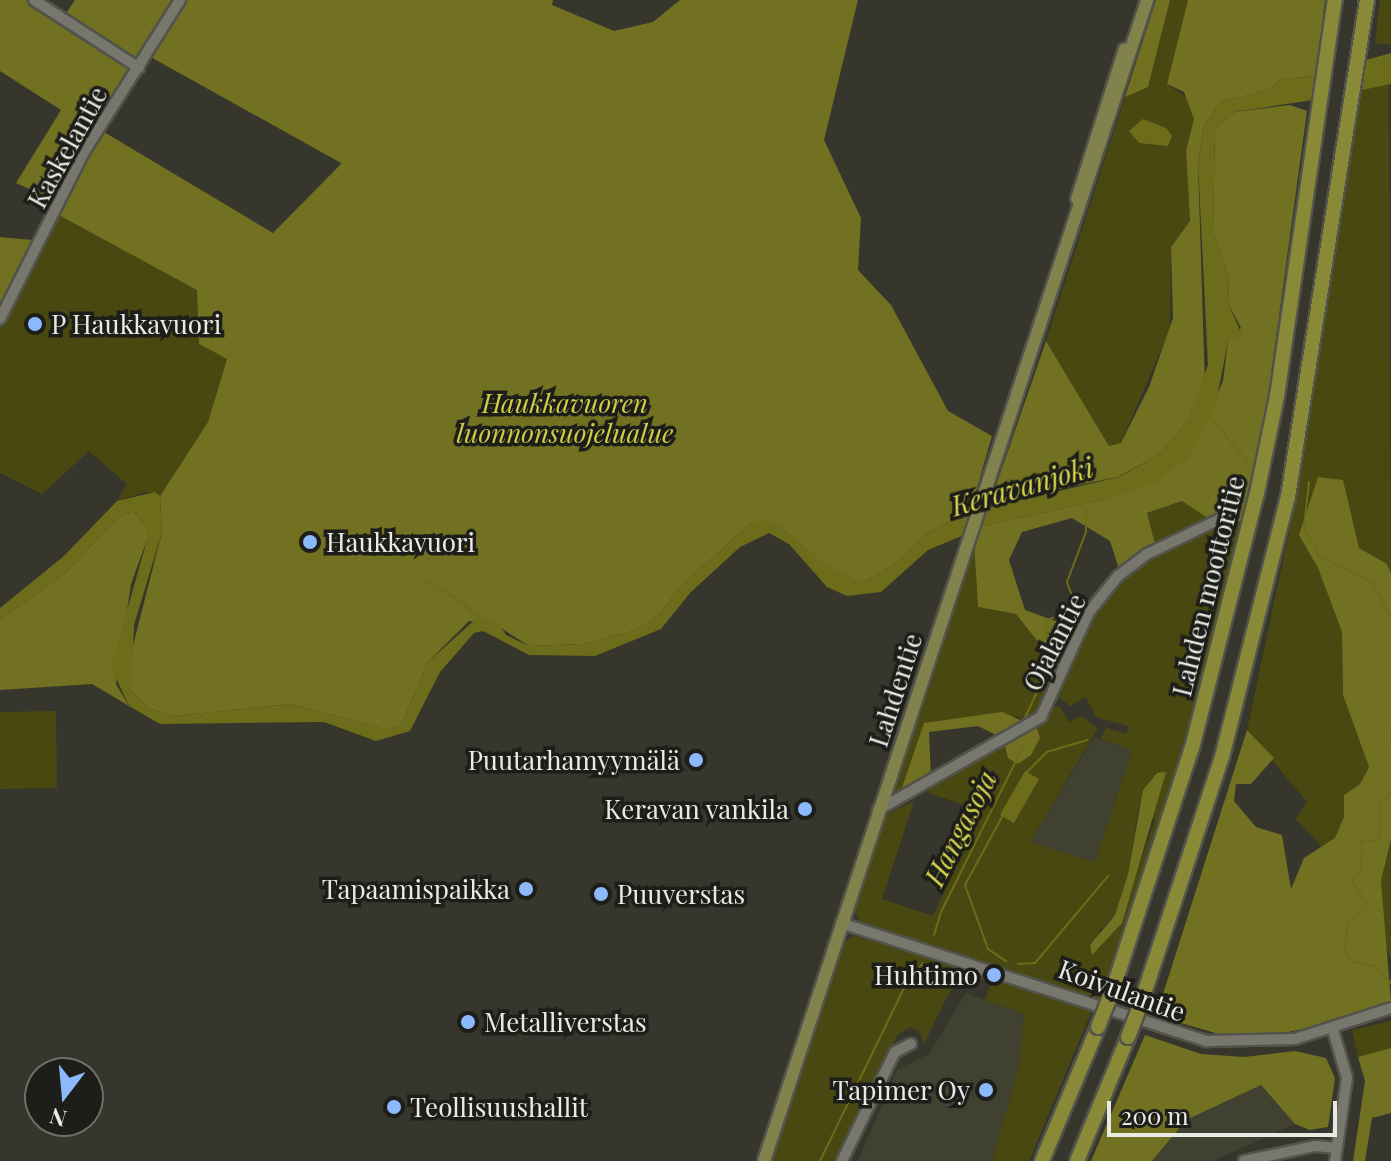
<!DOCTYPE html>
<html>
<head>
<meta charset="utf-8">
<style>
	body { margin:0 }
	#map { position:relative; width:1391px; height:1161px; overflow:hidden; background:#36362d; font-family:"Playfair Display",serif }
	div>[style] { position:absolute }
	[style*='--x'] { left:calc(var(--x)*1px); top:calc(var(--y)*1px); width:calc(var(--w)*1px); rotate:calc(var(--a)*1deg) }
	.built>* { inset:0; background:#404131 }
	.green>* { inset:0; background:#494810 }
	.forest>* { inset:0; background:#727021 }
	.water>* { inset:0; background:#6d6c1a }
	.stream>* { height:2px; margin:-1px; padding:0 1px; transform-origin:1px; border-radius:1px; background:#6d6c1a }
	.roads { filter:drop-shadow(2px 0 #52534b) drop-shadow(-2px 0 #52534b) drop-shadow(0 2px #52534b) drop-shadow(0 -2px #52534b) }
	.minor>* { height:10px; margin:-5px; padding:0 5px; transform-origin:5px; border-radius:5px; background:#77776d }
	.major>* { height:12px; margin:-6px; padding:0 6px; transform-origin:6px; border-radius:6px; background:#82824d }
	.highway>* { height:14px; margin:-7px; padding:0 7px; transform-origin:7px; border-radius:7px; background:#8a8937 }
	.bridges { filter:drop-shadow(2px 0 #52534b) drop-shadow(-2px 0 #52534b) drop-shadow(0 2px #52534b) drop-shadow(0 -2px #52534b) }
	.highway-bridge>* { height:14px; margin:-7px; padding:0 7px; transform-origin:7px; border-radius:7px; background:#8a8937 }
	.dots>* { width:22px; height:22px; translate:-50% -50%; box-sizing:border-box; border:4px solid #1d1d19; border-radius:50% }
	span { translate:-50% -50%; white-space:nowrap; text-align:center; line-height:1.15; -webkit-text-stroke:7px #1d1d19; paint-order:stroke }
	.street-label { font-size:26px; color:#eaeae4 }
	.poi-label { font-size:26px; color:#eaeae4 }
	.left { translate:0 -50%; text-align:left }
	.right { translate:-100% -50%; text-align:right }
	.park-label { font-size:26px; color:#d0ce44; font-style:italic }
	.water-label { font-size:28px; color:#d7d54d; font-style:italic }
	.north { position:absolute; left:24px; top:1057px; width:80px; height:80px; box-sizing:border-box; background:#1d1d19; border:2px solid #6f6f6a; border-radius:50%; rotate:196deg; font-size:22px; font-weight:700; line-height:32px; text-align:center; color:#eaeae4 }
	.north::after { content:''; display:block; margin:auto; width:28px; height:36px; background:#8cb9fc; clip-path:polygon(50% 0,100% 100%,50% 72%,0 100%) }
	.scale { position:absolute; left:1107px; top:1101px; width:230px; height:36px; box-sizing:border-box; border:4px solid #eaeae4; border-top:0; padding-left:10px; font-size:24px; line-height:28px; white-space:nowrap; color:#eaeae4; -webkit-text-stroke:6px #1d1d19; paint-order:stroke }
</style>
</head>
<body>
<div id="map">
	<div class="built">
		<div style="clip-path:polygon(1094px 737px,1132px 750px,1095px 862px,1030px 842px)"></div>
		<div style="clip-path:polygon(966px 993px,1024px 1014px,1019px 1067px,992px 1161px,858px 1161px,897px 1070px,929px 1054px)"></div>
		<div style="clip-path:polygon(1261px 1085px,1295px 1124px,1213px 1161px,1152px 1161px,1186px 1120px)"></div>
	</div>
	<div class="green">
		<div style="clip-path:polygon(1170px 0,1188px 0,1167px 84px,1189px 99px,1194px 119px,1186px 150px,1190px 221px,1171px 247px,1170px 329px,1121px 443px,1109px 446px,1046px 341px,1125px 97px,1148px 87px)"></div>
		<div style="clip-path:polygon(1380px 0,1391px 0,1391px 45px,1375px 43px)"></div>
		<div style="clip-path:polygon(1389px 85px,1391px 573px,1387px 564px,1359px 548px,1342px 480px,1299px 535px,1318px 568px,1342px 632px,1343px 695px,1369px 767px,1360px 784px,1344px 795px,1344px 817px,1335px 839px,1322px 847px,1296px 819px,1307px 802px,1247px 730px,1298px 490px,1362px 88px)"></div>
		<div style="clip-path:polygon(53px 212px,198px 290px,199px 344px,227px 359px,208px 422px,160px 496px,145px 492px,117px 501px,127px 484px,89px 451px,42px 494px,0 473px,0 319px)"></div>
		<div style="clip-path:polygon(evenodd,1182px 501px,1218px 525px,1243px 521px,1174px 785px,1100px 1002px,861px 923px,853px 909px,885px 815px,914px 801px,882px 899px,933px 916px,981px 811px,929px 793px,928px 787px,1004px 744px,1005px 753px,1031px 755px,1040px 738px,1036px 725px,1053px 706px,1061px 708px,1069px 722px,1081px 716px,1098px 728px,1030px 842px,1095px 862px,1132px 750px,1101px 739px,1106px 728px,1127px 734px,1128px 726px,1096px 717px,1086px 697px,1070px 706px,1056px 695px,1091px 617px,1121px 578px,1146px 514px,1182px 501px,1139px 805px,1155px 820px,1137px 871px,1100px 950px,1099px 931px,1115px 915px,1128px 874px,1139px 805px)"></div>
		<div style="clip-path:polygon(974px 543px,978px 607px,1016px 614px,1038px 642px,1067px 654px,1039px 715px,1027px 723px,1017px 716px,924px 723px,898px 799px,891px 793px)"></div>
		<div style="clip-path:polygon(56px 711px,57px 788px,0 789px,0 712px)"></div>
		<div style="clip-path:polygon(1391px 839px,1391px 959px,1383px 942px,1381px 881px)"></div>
		<div style="clip-path:polygon(853px 936px,969px 967px,952px 987px,924px 1044px,919px 1031px,911px 1027px,898px 1034px,835px 1161px,771px 1161px,844px 942px)"></div>
		<div style="clip-path:polygon(985px 974px,1092px 1010px,1029px 1161px,992px 1161px,1019px 1067px,1024px 1014px,985px 1000px,990px 985px,980px 978px)"></div>
		<div style="clip-path:polygon(1391px 1021px,1391px 1048px,1358px 1057px,1352px 1030px)"></div>
	</div>
	<div class="forest">
		<div style="clip-path:polygon(evenodd,0 0,34px 0,62px 19px,75px 0,553px 0,552px 5px,614px 31px,653px 22px,680px 0,858px 0,824px 140px,861px 218px,858px 270px,891px 305px,948px 411px,992px 436px,970px 512px,927px 533px,896px 564px,861px 583px,825px 565px,780px 526px,751px 523px,681px 586px,657px 617px,636px 630px,584px 644px,529px 646px,498px 626px,469px 621px,428px 662px,401px 725px,388px 730px,291px 704px,173px 716px,149px 708px,131px 691px,128px 665px,162px 532px,160px 496px,208px 422px,227px 359px,199px 344px,197px 290px,53px 212px,58px 202px,16px 183px,61px 110px,0 71px,0 0,147px 55px,341px 163px,341px 164px,273px 233px,99px 129px,147px 55px)"></div>
		<div style="clip-path:polygon(1156px 0,1170px 0,1148px 87px,1125px 97px)"></div>
		<div style="clip-path:polygon(1188px 0,1325px 0,1316px 76px,1281px 79px,1269px 90px,1220px 102px,1204px 126px,1198px 163px,1205px 385px,1186px 423px,1160px 454px,1118px 477px,990px 503px,1046px 341px,1109px 446px,1121px 443px,1149px 387px,1173px 318px,1171px 247px,1190px 221px,1186px 150px,1194px 119px,1184px 92px,1167px 84px)"></div>
		<div style="clip-path:polygon(1290px 105px,1307px 111px,1267px 404px,1243px 521px,1218px 525px,1182px 501px,1147px 513px,1156px 548px,1120px 572px,1110px 541px,1072px 518px,1022px 532px,1009px 560px,1025px 610px,1078px 629px,1067px 654px,1038px 642px,1016px 614px,978px 607px,974px 543px,979px 527px,1110px 498px,1189px 458px,1223px 381px,1228px 341px,1241px 328px,1229px 305px,1228px 274px,1213px 233px,1215px 128px,1235px 112px)"></div>
		<div style="clip-path:polygon(0 237px,43px 241px,0 319px)"></div>
		<div style="clip-path:polygon(1318px 477px,1343px 480px,1359px 548px,1387px 564px,1391px 573px,1391px 839px,1381px 881px,1391px 1001px,1333px 1023px,1273px 1035px,1219px 1034px,1156px 1016px,1247px 730px,1274px 758px,1251px 784px,1236px 784px,1234px 801px,1256px 827px,1282px 835px,1291px 889px,1304px 858px,1335px 838px,1344px 817px,1344px 795px,1360px 784px,1369px 767px,1343px 695px,1342px 632px,1318px 568px,1299px 535px)"></div>
		<div style="clip-path:polygon(133px 511px,147px 527px,147px 540px,131px 584px,116px 684px,129px 706px,92px 684px,0 690px,0 620px,64px 574px,120px 516px)"></div>
		<div style="clip-path:polygon(1002px 712px,1027px 723px,1004px 739px,978px 726px,929px 732px,931px 776px,898px 799px,924px 723px)"></div>
		<div style="clip-path:polygon(1036px 725px,1040px 738px,1031px 755px,1018px 764px,1008px 758px,1004px 744px)"></div>
		<div style="clip-path:polygon(1166px 772px,1122px 923px,1092px 955px,1090px 945px,1115px 915px,1128px 874px,1143px 790px,1157px 773px)"></div>
		<div style="clip-path:polygon(1145px 1035px,1201px 1054px,1244px 1057px,1295px 1051px,1326px 1058px,1335px 1078px,1328px 1127px,1310px 1130px,1295px 1124px,1261px 1085px,1186px 1120px,1152px 1161px,1091px 1161px)"></div>
		<div style="clip-path:polygon(1391px 1048px,1391px 1113px,1372px 1118px,1365px 1161px,1353px 1161px,1365px 1081px,1358px 1057px)"></div>
	</div>
	<div class="water">
		<div style="clip-path:polygon(1391px 53px,1391px 84px,1362px 90px,1366px 60px)"></div>
		<div style="clip-path:polygon(1316px 76px,1313px 100px,1235px 112px,1215px 128px,1213px 233px,1228px 274px,1229px 305px,1242px 335px,1228px 341px,1215px 408px,1189px 458px,1156px 482px,1110px 498px,979px 527px,986px 508px,1119px 477px,1160px 454px,1186px 423px,1208px 365px,1198px 163px,1204px 126px,1220px 102px,1269px 90px,1281px 79px)"></div>
		<div style="clip-path:polygon(1143px 119px,1166px 128px,1172px 136px,1168px 146px,1139px 143px,1129px 131px)"></div>
		<div style="clip-path:polygon(155px 492px,160px 496px,162px 532px,134px 625px,131px 691px,149px 708px,173px 716px,291px 704px,388px 730px,401px 725px,428px 662px,478px 617px,497px 621px,506px 635px,529px 646px,584px 644px,636px 630px,657px 617px,681px 586px,751px 523px,766px 520px,780px 526px,826px 565px,861px 583px,896px 564px,927px 533px,970px 512px,964px 535px,928px 550px,881px 592px,847px 596px,827px 587px,789px 544px,769px 533px,740px 547px,690px 593px,661px 629px,595px 656px,529px 655px,483px 631px,474px 633px,440px 672px,410px 731px,376px 741px,324px 722px,160px 724px,129px 706px,111px 667px,147px 540px,147px 527px,133px 511px,120px 516px,64px 574px,0 620px,0 608px,64px 556px,117px 501px)"></div>
		<div style="clip-path:polygon(1025px 771px,1039px 779px,1014px 823px,1000px 815px)"></div>
	</div>
	<div class="stream">
		<div style="--x:1210;--y:417;--w:59;--a:49.8"></div>
		<div style="--x:1309;--y:482;--w:45;--a:96.3"></div>
		<div style="--x:1304;--y:527;--w:34;--a:62"></div>
		<div style="--x:1320;--y:557;--w:57;--a:26.1"></div>
		<div style="--x:1371;--y:582;--w:39;--a:60"></div>
		<div style="--x:424;--y:581;--w:34;--a:27"></div>
		<div style="--x:454;--y:596;--w:32;--a:41"></div>
		<div style="--x:1073;--y:598;--w:17;--a:-111"></div>
		<div style="--x:1067;--y:582;--w:53;--a:-69.2"></div>
		<div style="--x:1086;--y:532;--w:31;--a:-90"></div>
		<div style="--x:1024;--y:720;--w:43;--a:-65.2"></div>
		<div style="--x:1042;--y:681;--w:36;--a:-81"></div>
		<div style="--x:1048;--y:645;--w:24;--a:-97"></div>
		<div style="--x:1045;--y:621;--w:24;--a:-22"></div>
		<div style="--x:1391;--y:732;--w:9;--a:90"></div>
		<div style="--x:1025;--y:774;--w:31;--a:-45"></div>
		<div style="--x:1047;--y:752;--w:42;--a:-16.7"></div>
		<div style="--x:1391;--y:794;--w:15;--a:143"></div>
		<div style="--x:1379;--y:803;--w:32;--a:88"></div>
		<div style="--x:1380;--y:835;--w:7;--a:124"></div>
		<div style="--x:1376;--y:841;--w:14;--a:180"></div>
		<div style="--x:1362;--y:841;--w:31;--a:92"></div>
		<div style="--x:1361;--y:872;--w:13;--a:135"></div>
		<div style="--x:1352;--y:881;--w:30;--a:56"></div>
		<div style="--x:1369;--y:906;--w:27;--a:141"></div>
		<div style="--x:1348;--y:923;--w:27;--a:98"></div>
		<div style="--x:1344;--y:950;--w:14;--a:56"></div>
		<div style="--x:1352;--y:962;--w:23;--a:10"></div>
		<div style="--x:1375;--y:966;--w:23;--a:47"></div>
		<div style="--x:1003;--y:815;--w:80;--a:118.5"></div>
		<div style="--x:965;--y:885;--w:68;--a:70.2"></div>
		<div style="--x:988;--y:949;--w:22;--a:34"></div>
		<div style="--x:934;--y:935;--w:24;--a:-73"></div>
		<div style="--x:941;--y:912;--w:191;--a:-63.6"></div>
		<div style="--x:1018;--y:964;--w:17;--a:-3"></div>
		<div style="--x:1035;--y:963;--w:114;--a:-50"></div>
		<div style="--x:820;--y:1161;--w:195;--a:-64.1"></div>
		<div style="--x:905;--y:986;--w:29;--a:-52"></div>
	</div>
	<div class="roads">
		<div class="minor">
			<div style="--x:34;--y:0;--w:125;--a:32.9"></div>
			<div style="--x:0;--y:319;--w:187;--a:-63.3"></div>
			<div style="--x:84;--y:152;--w:180;--a:-57.7"></div>
			<div style="--x:878;--y:810;--w:188;--a:-29.7"></div>
			<div style="--x:1041;--y:717;--w:115;--a:-65.4"></div>
			<div style="--x:1089;--y:612;--w:46;--a:-51.1"></div>
			<div style="--x:1118;--y:576;--w:36;--a:-37"></div>
			<div style="--x:1147;--y:554;--w:88;--a:-25.7"></div>
			<div style="--x:841;--y:923;--w:385;--a:17.9"></div>
			<div style="--x:1207;--y:1041;--w:88;--a:-1.3"></div>
			<div style="--x:1295;--y:1039;--w:101;--a:-17.9"></div>
			<div style="--x:1333;--y:1030;--w:50;--a:73.7"></div>
			<div style="--x:1347;--y:1078;--w:84;--a:98.2"></div>
			<div style="--x:842;--y:1161;--w:121;--a:-64.1"></div>
			<div style="--x:895;--y:1052;--w:18;--a:-27"></div>
			<div style="--x:1244;--y:1161;--w:73;--a:-11.9"></div>
			<div style="--x:1315;--y:1146;--w:22;--a:5"></div>
		</div>
		<div class="major">
			<div style="--x:1077;--y:199;--w:157;--a:-72.3"></div>
			<div style="--x:764;--y:1161;--w:1223;--a:-71.74"></div>
		</div>
		<div class="highway">
			<div style="--x:1113;--y:989;--w:254;--a:-71.9"></div>
			<div style="--x:1192;--y:748;--w:263;--a:-75.7"></div>
			<div style="--x:1257;--y:493;--w:99;--a:-78.3"></div>
			<div style="--x:1277;--y:396;--w:400;--a:-81.7"></div>
			<div style="--x:1142;--y:1000;--w:256;--a:-71.8"></div>
			<div style="--x:1222;--y:757;--w:268;--a:-75.8"></div>
			<div style="--x:1288;--y:497;--w:503;--a:-80.97"></div>
			<div style="--x:1042;--y:1161;--w:145;--a:-67.3"></div>
			<div style="--x:1077;--y:1161;--w:134;--a:-67.6"></div>
		</div>
	</div>
	<div class="bridges">
		<div class="highway-bridge">
			<div style="--x:1098;--y:1027;--w:41;--a:-68.5"></div>
			<div style="--x:1128;--y:1037;--w:40;--a:-69"></div>
		</div>
	</div>
	<div class="dots">
		<div style="left:35px;top:324px;background:#8cb9fc"></div>
		<div style="left:310px;top:542px;background:#8cb9fc"></div>
		<div style="left:696px;top:760px;background:#8cb9fc"></div>
		<div style="left:805px;top:809px;background:#8cb9fc"></div>
		<div style="left:526px;top:889px;background:#8cb9fc"></div>
		<div style="left:601px;top:894px;background:#8cb9fc"></div>
		<div style="left:994px;top:975px;background:#8cb9fc"></div>
		<div style="left:468px;top:1022px;background:#8cb9fc"></div>
		<div style="left:986px;top:1090px;background:#8cb9fc"></div>
		<div style="left:394px;top:1107px;background:#8cb9fc"></div>
	</div>
	<div class="street-label">
		<span style="left:67px;top:147px;rotate:-61deg">Kaskelantie</span>
		<span style="left:1208px;top:586px;rotate:-76deg">Lahden moottoritie</span>
		<span style="left:1054px;top:642px;rotate:-63deg">Ojalantie</span>
		<span style="left:895px;top:690px;rotate:-72deg">Lahdentie</span>
		<span style="left:1122px;top:990px;rotate:20deg">Koivulantie</span>
	</div>
	<div class="poi-label">
		<span class="left" style="left:51px;top:324px">P Haukkavuori</span>
		<span class="left" style="left:326px;top:542px">Haukkavuori</span>
		<span class="right" style="left:680px;top:760px">Puutarhamyymälä</span>
		<span class="right" style="left:789px;top:809px">Keravan vankila</span>
		<span class="right" style="left:510px;top:889px">Tapaamispaikka</span>
		<span class="left" style="left:617px;top:894px">Puuverstas</span>
		<span class="right" style="left:978px;top:975px">Huhtimo</span>
		<span class="left" style="left:484px;top:1022px">Metalliverstas</span>
		<span class="right" style="left:970px;top:1090px">Tapimer Oy</span>
		<span class="left" style="left:410px;top:1107px">Teollisuushallit</span>
	</div>
	<div class="park-label">
		<span style="left:565px;top:418px">Haukkavuoren<br>luonnonsuojelualue</span>
	</div>
	<div class="water-label">
		<span style="left:1022px;top:486px;rotate:-16deg">Keravanjoki</span>
		<span style="left:960px;top:828px;rotate:-63deg">Hangasoja</span>
	</div>
	<div class="north">N</div>
	<div class="scale">200 m</div>
</div>
</body>
</html>
